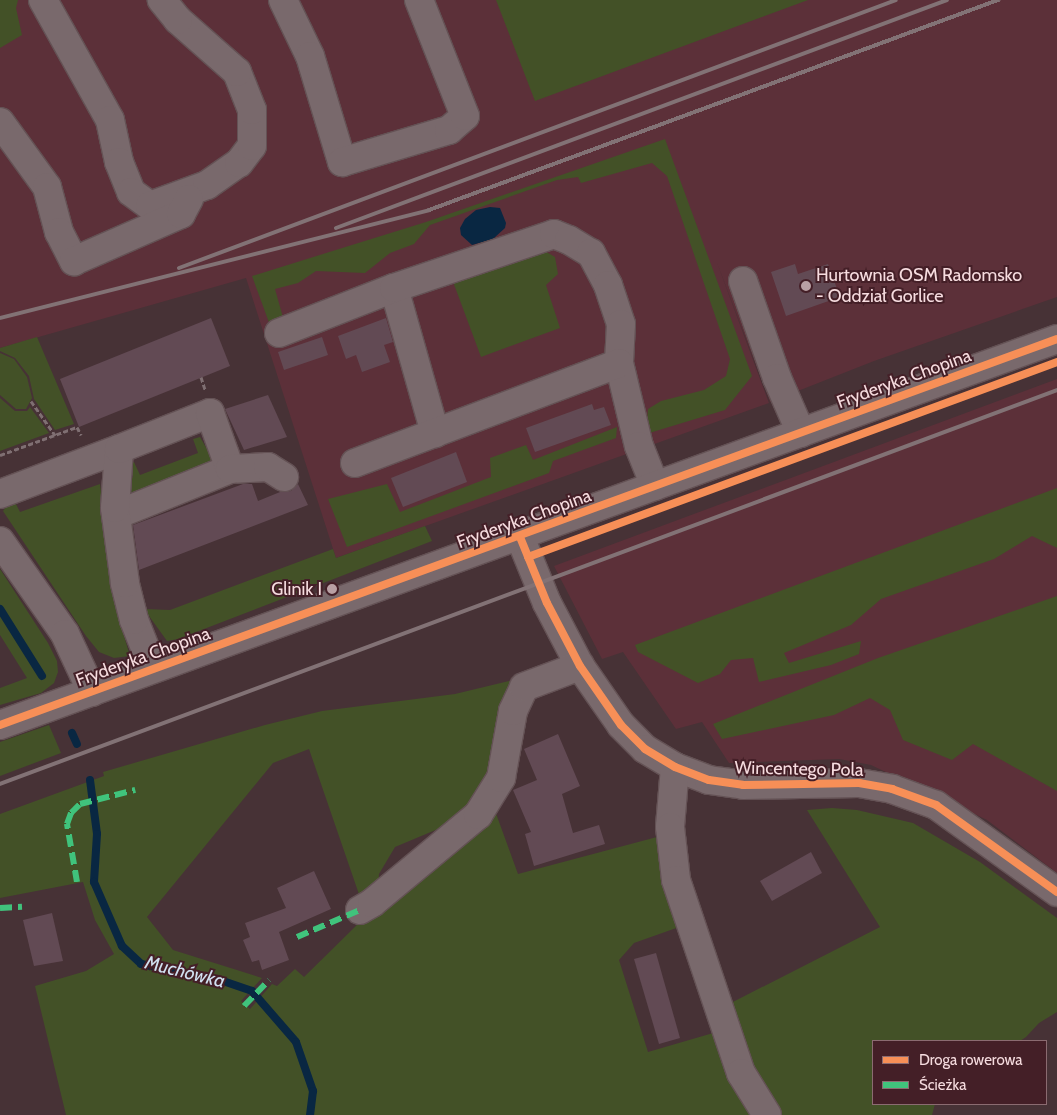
<!DOCTYPE html>
<html>
<head>
<meta charset="utf-8">
<style>
	body { margin:0 }
	#map { position:relative; width:1057px; height:1115px; overflow:hidden; background:#473236; font-family:Cabin,sans-serif }
	div>[style] { position:absolute }
	[style*='--x'] { left:calc(var(--x)*1px); top:calc(var(--y)*1px); width:calc(var(--w)*1px); rotate:calc(var(--a)*1deg) }
	.built>* { inset:0; background:#5c3039 }
	.green>* { inset:0; background:#435127 }
	.water>* { inset:0; background:#092742 }
	.stream>* { height:8px; margin:-4px; padding:0 4px; transform-origin:4px; border-radius:4px; background:#092742 }
	.building>* { inset:0; background:#624a54 }
	.path>* { height:3px; margin-top:-1.5px; transform-origin:0; background:repeating-linear-gradient(90deg,#7f6f72 0 5px,transparent 0 7.5px) }
	.roads { filter:drop-shadow(1px 0 #645255) drop-shadow(-1px 0 #645255) drop-shadow(0 1px #645255) drop-shadow(0 -1px #645255) }
	.minor>* { height:28px; margin:-14px; padding:0 14px; transform-origin:14px; border-radius:14px; background:#79696c }
	.rail>* { height:4px; margin:-2px; padding:0 2px; transform-origin:2px; border-radius:2px; background:#827275 }
	.quiet>* { height:6px; margin-top:-3px; transform-origin:0; background:repeating-linear-gradient(90deg,#40c37c 0 12px,transparent 0 18px) }
	.cycleway>* { height:8px; margin:-4px; padding:0 4px; transform-origin:4px; border-radius:4px; background:#f78f57 }
	.dots>* { width:14px; height:14px; translate:-50% -50%; box-sizing:border-box; border:2px solid #441f27; border-radius:50% }
	span { translate:-50% -50%; white-space:nowrap; text-align:center; line-height:1.15; -webkit-text-stroke:4px #441f27; paint-order:stroke }
	.poi-label { font-size:18px; color:#f6dcdf }
	.left { translate:0 -50%; text-align:left }
	.right { translate:-100% -50%; text-align:right }
	.street-label { font-size:18px; color:#f6dcdf }
	.water-label { font-size:19px; color:#d1e1f1; font-style:italic }
	.legend { position:absolute; left:872px; top:1040px; width:175px; height:65px; box-sizing:border-box; background:#441f27; border:1px solid #8b6b71; margin:0; padding:6px 9px; list-style:none; font-size:15px; color:#f6dcdf }
	.legend li { display:flex; align-items:center; gap:10px; height:25px }
	.legend b { width:25px; border:1px solid #8b6b71 }
</style>
</head>
<body>
<div id="map">
	<div class="built">
		<div style="clip-path:polygon(0 0,1057px 0,1057px 297px,874px 361px,770px 402px,716px 260px,769px 403px,336px 558px,246px 278px,0 348px)"></div>
		<div style="clip-path:polygon(1057px 379px,1057px 873px,987px 820px,871px 765px,839px 759px,729px 763px,702px 722px,676px 729px,623px 652px,602px 659px,554px 566px)"></div>
	</div>
	<div class="green">
		<div style="clip-path:polygon(0 0,18px 0,16px 8px,22px 35px,0 48px)"></div>
		<div style="clip-path:polygon(496px 0,808px 0,535px 101px)"></div>
		<div style="clip-path:polygon(665px 139px,752px 376px,725px 410px,646px 434px,648px 409px,661px 401px,704px 390px,726px 376px,730px 359px,667px 176px,652px 163px,581px 183px,578px 177px,557px 180px,430px 225px,414px 244px,390px 253px,365px 273px,316px 271px,298px 283px,275px 289px,284px 321px,271px 328px,252px 276px,426px 222px)"></div>
		<div style="clip-path:polygon(538px 247px,555px 257px,558px 274px,546px 285px,560px 328px,481px 357px,452px 279px)"></div>
		<div style="clip-path:polygon(37px 337px,74px 424px,55px 430px,34px 399px,29px 376px,15px 358px,0 351px,0 348px)"></div>
		<div style="clip-path:polygon(0 353px,14px 359px,27px 377px,32px 398px,26px 409px,16px 409px,0 395px)"></div>
		<div style="clip-path:polygon(0 398px,15px 411px,27px 411px,30px 407px,49px 433px,0 451px)"></div>
		<div style="clip-path:polygon(617px 427px,616px 438px,553px 461px,549px 473px,347px 547px,328px 499px,387px 484px,400px 512px,491px 477px,490px 458px,526px 445px,533px 460px)"></div>
		<div style="clip-path:polygon(200px 437px,215px 463px,136px 495px,127px 489px,129px 479px,133px 477px,128px 464px,134px 462px,140px 475px,198px 453px,193px 439px)"></div>
		<div style="clip-path:polygon(100px 484px,116px 609px,130px 656px,114px 658px,99px 652px,86px 636px,3px 511px,13px 498px,20px 512px)"></div>
		<div style="clip-path:polygon(1057px 488px,1057px 548px,1032px 536px,994px 559px,881px 599px,851px 625px,784px 653px,789px 663px,861px 641px,859px 654px,831px 665px,759px 682px,753px 658px,731px 660px,720px 674px,698px 683px,638px 652px,635px 645px)"></div>
		<div style="clip-path:polygon(425px 526px,432px 541px,178px 639px,167px 641px,144px 609px,170px 610px,333px 549px,336px 558px)"></div>
		<div style="clip-path:polygon(0 569px,48px 643px,57px 661px,58px 672px,54px 683px,41px 693px,0 705px,0 688px,27px 678px,0 635px)"></div>
		<div style="clip-path:polygon(1057px 596px,1057px 791px,973px 744px,952px 760px,903px 740px,890px 710px,870px 698px,834px 715px,722px 739px,713px 724px,878px 658px)"></div>
		<div style="clip-path:polygon(517px 679px,482px 796px,457px 821px,395px 847px,379px 874px,378px 891px,362px 903px,309px 749px,273px 763px,147px 917px,173px 950px,262px 978px,241px 1001px,250px 1009px,272px 984px,277px 986px,295px 969px,304px 977px,364px 918px,494px 808px,518px 874px,657px 837px,682px 926px,634px 943px,619px 960px,648px 1052px,720px 1031px,757px 1115px,66px 1115px,35px 986px,86px 971px,114px 954px,95px 920px,83px 882px,0 898px,0 814px,104px 776px,103px 772px,265px 725px,322px 711px,455px 694px)"></div>
		<div style="clip-path:polygon(49px 725px,61px 753px,0 776px,0 742px)"></div>
		<div style="clip-path:polygon(832px 808px,857px 810px,913px 823px,980px 862px,1057px 918px,1057px 1012px,1039px 1023px,1026px 1037px,1020px 1041px,873px 1041px,873px 1104px,935px 1104px,932px 1115px,778px 1115px,763px 1096px,725px 1006px,880px 927px,807px 810px)"></div>
	</div>
	<div class="water">
		<div style="clip-path:polygon(490px 207px,500px 208px,506px 223px,505px 228px,493px 239px,472px 245px,461px 235px,460px 228px,465px 219px,476px 210px)"></div>
	</div>
	<div class="stream">
		<div style="--x:0;--y:609;--w:79;--a:57.9"></div>
		<div style="--x:72;--y:733;--w:12;--a:66"></div>
		<div style="--x:90;--y:780;--w:54;--a:82.6"></div>
		<div style="--x:97;--y:834;--w:48;--a:93.6"></div>
		<div style="--x:94;--y:882;--w:70;--a:66.4"></div>
		<div style="--x:122;--y:946;--w:26;--a:43"></div>
		<div style="--x:141;--y:964;--w:81;--a:11.4"></div>
		<div style="--x:220;--y:980;--w:34;--a:19"></div>
		<div style="--x:252;--y:991;--w:67;--a:49.2"></div>
		<div style="--x:296;--y:1042;--w:52;--a:70.9"></div>
		<div style="--x:313;--y:1091;--w:24;--a:97"></div>
	</div>
	<div class="building">
		<div style="clip-path:polygon(795px 264px,798px 274px,828px 264px,840px 297px,786px 316px,771px 272px)"></div>
		<div style="clip-path:polygon(211px 318px,230px 366px,79px 427px,60px 379px)"></div>
		<div style="clip-path:polygon(386px 318px,393px 342px,384px 345px,390px 362px,362px 372px,356px 355px,346px 359px,338px 336px)"></div>
		<div style="clip-path:polygon(322px 337px,328px 355px,284px 370px,278px 352px)"></div>
		<div style="clip-path:polygon(268px 395px,287px 437px,244px 450px,225px 409px)"></div>
		<div style="clip-path:polygon(592px 404px,594px 410px,604px 407px,611px 425px,535px 452px,526px 428px)"></div>
		<div style="clip-path:polygon(456px 452px,467px 482px,403px 507px,391px 478px)"></div>
		<div style="clip-path:polygon(243px 484px,252px 484px,258px 501px,280px 492px,291px 491px,298px 484px,308px 505px,139px 570px,133px 525px)"></div>
		<div style="clip-path:polygon(558px 734px,580px 786px,562px 794px,573px 833px,599px 825px,605px 844px,534px 866px,525px 834px,531px 832px,513px 790px,537px 780px,524px 749px)"></div>
		<div style="clip-path:polygon(811px 852px,822px 873px,772px 901px,760px 881px)"></div>
		<div style="clip-path:polygon(314px 871px,331px 909px,279px 932px,289px 960px,262px 970px,259px 960px,252px 962px,243px 940px,250px 937px,245px 923px,286px 908px,277px 888px)"></div>
		<div style="clip-path:polygon(52px 913px,63px 961px,34px 966px,23px 920px)"></div>
		<div style="clip-path:polygon(656px 953px,680px 1038px,659px 1044px,634px 959px)"></div>
	</div>
	<div class="path">
		<div style="--x:201;--y:377;--w:13;--a:72"></div>
		<div style="--x:31;--y:401;--w:42;--a:54.8"></div>
		<div style="--x:0;--y:455;--w:82;--a:-20"></div>
		<div style="--x:77;--y:427;--w:9;--a:63"></div>
	</div>
	<div class="roads">
		<div class="minor">
			<div style="--x:43;--y:0;--w:137;--a:60.8"></div>
			<div style="--x:110;--y:120;--w:43;--a:77.9"></div>
			<div style="--x:119;--y:162;--w:32;--a:68"></div>
			<div style="--x:131;--y:192;--w:24;--a:36"></div>
			<div style="--x:150;--y:206;--w:61;--a:-20.2"></div>
			<div style="--x:207;--y:185;--w:39;--a:-35"></div>
			<div style="--x:239;--y:163;--w:21;--a:-53"></div>
			<div style="--x:252;--y:146;--w:36;--a:-90"></div>
			<div style="--x:252;--y:110;--w:41;--a:-111.5"></div>
			<div style="--x:237;--y:72;--w:79;--a:-138.6"></div>
			<div style="--x:178;--y:20;--w:26;--a:-129"></div>
			<div style="--x:283;--y:0;--w:62;--a:64.3"></div>
			<div style="--x:310;--y:56;--w:111;--a:73.2"></div>
			<div style="--x:342;--y:162;--w:112;--a:-16.7"></div>
			<div style="--x:449;--y:130;--w:21;--a:-41"></div>
			<div style="--x:465;--y:116;--w:125;--a:-111.6"></div>
			<div style="--x:0;--y:122;--w:80;--a:54.1"></div>
			<div style="--x:47;--y:187;--w:47;--a:75.1"></div>
			<div style="--x:59;--y:232;--w:33;--a:63"></div>
			<div style="--x:74;--y:261;--w:117;--a:-23.7"></div>
			<div style="--x:181;--y:214;--w:17;--a:-62"></div>
			<div style="--x:743;--y:281;--w:103;--a:70.7"></div>
			<div style="--x:777;--y:378;--w:60;--a:66.4"></div>
			<div style="--x:394;--y:288;--w:151;--a:74.2"></div>
			<div style="--x:279;--y:333;--w:123;--a:-21.4"></div>
			<div style="--x:394;--y:288;--w:169;--a:-18.6"></div>
			<div style="--x:554;--y:234;--w:16;--a:22"></div>
			<div style="--x:569;--y:240;--w:26;--a:31"></div>
			<div style="--x:591;--y:253;--w:36;--a:62"></div>
			<div style="--x:608;--y:285;--w:41;--a:71.6"></div>
			<div style="--x:621;--y:324;--w:39;--a:93"></div>
			<div style="--x:619;--y:363;--w:85;--a:76.5"></div>
			<div style="--x:639;--y:446;--w:43;--a:68.2"></div>
			<div style="--x:355;--y:463;--w:282;--a:-20.7"></div>
			<div style="--x:0;--y:494;--w:127;--a:-20.7"></div>
			<div style="--x:116;--y:515;--w:123;--a:-22"></div>
			<div style="--x:520;--y:537;--w:71;--a:67.8"></div>
			<div style="--x:547;--y:603;--w:71;--a:62.4"></div>
			<div style="--x:580;--y:666;--w:72;--a:55.2"></div>
			<div style="--x:621;--y:725;--w:34;--a:45"></div>
			<div style="--x:645;--y:749;--w:35;--a:31"></div>
			<div style="--x:675;--y:767;--w:36;--a:21"></div>
			<div style="--x:709;--y:780;--w:34;--a:8"></div>
			<div style="--x:743;--y:785;--w:116;--a:-1"></div>
			<div style="--x:859;--y:783;--w:34;--a:10"></div>
			<div style="--x:892;--y:789;--w:47;--a:20"></div>
			<div style="--x:936;--y:805;--w:149;--a:35.7"></div>
			<div style="--x:0;--y:541;--w:113;--a:55"></div>
			<div style="--x:65;--y:634;--w:64;--a:65"></div>
			<div style="--x:153;--y:668;--w:52;--a:-111.6"></div>
			<div style="--x:134;--y:620;--w:38;--a:-104"></div>
			<div style="--x:125;--y:583;--w:76;--a:-97.6"></div>
			<div style="--x:115;--y:508;--w:59;--a:-86.1"></div>
			<div style="--x:119;--y:449;--w:98;--a:-21.6"></div>
			<div style="--x:210;--y:413;--w:59;--a:70.3"></div>
			<div style="--x:230;--y:469;--w:38;--a:-3"></div>
			<div style="--x:268;--y:467;--w:19;--a:32"></div>
			<div style="--x:0;--y:725;--w:1125;--a:-20.06"></div>
			<div style="--x:675;--y:767;--w:60;--a:94.8"></div>
			<div style="--x:670;--y:827;--w:53;--a:83.5"></div>
			<div style="--x:676;--y:880;--w:204;--a:71.4"></div>
			<div style="--x:741;--y:1073;--w:49;--a:58.2"></div>
			<div style="--x:360;--y:910;--w:14;--a:-30"></div>
			<div style="--x:372;--y:903;--w:138;--a:-39.7"></div>
			<div style="--x:478;--y:815;--w:44;--a:-58.1"></div>
			<div style="--x:501;--y:778;--w:68;--a:-79.8"></div>
			<div style="--x:513;--y:711;--w:26;--a:-65"></div>
			<div style="--x:524;--y:687;--w:60;--a:-20.6"></div>
		</div>
	</div>
	<div class="rail">
		<div style="--x:336;--y:228;--w:652;--a:-20.46"></div>
		<div style="--x:179;--y:268;--w:765;--a:-20.49"></div>
		<div style="--x:0;--y:318;--w:442;--a:-14.1"></div>
		<div style="--x:429;--y:210;--w:607;--a:-20.26"></div>
		<div style="--x:0;--y:784;--w:1128;--a:-20.44"></div>
	</div>
	<div class="quiet">
		<div style="--x:77;--y:882;--w:59;--a:-99.8"></div>
		<div style="--x:67;--y:824;--w:12;--a:-70"></div>
		<div style="--x:71;--y:813;--w:13;--a:-45"></div>
		<div style="--x:80;--y:804;--w:57;--a:-14.3"></div>
		<div style="--x:0;--y:908;--w:22;--a:-3"></div>
		<div style="--x:297;--y:937;--w:69;--a:-23.2"></div>
		<div style="--x:244;--y:1006;--w:36;--a:-46"></div>
	</div>
	<div class="cycleway">
		<div style="--x:520;--y:537;--w:71;--a:67.8"></div>
		<div style="--x:547;--y:603;--w:71;--a:62.4"></div>
		<div style="--x:580;--y:666;--w:72;--a:55.2"></div>
		<div style="--x:621;--y:725;--w:34;--a:45"></div>
		<div style="--x:645;--y:749;--w:35;--a:31"></div>
		<div style="--x:675;--y:767;--w:36;--a:21"></div>
		<div style="--x:709;--y:780;--w:34;--a:8"></div>
		<div style="--x:743;--y:785;--w:116;--a:-1"></div>
		<div style="--x:859;--y:783;--w:34;--a:10"></div>
		<div style="--x:892;--y:789;--w:47;--a:20"></div>
		<div style="--x:936;--y:805;--w:149;--a:35.7"></div>
		<div style="--x:528;--y:557;--w:564;--a:-20.23"></div>
		<div style="--x:0;--y:725;--w:1125;--a:-20.06"></div>
	</div>
	<div class="dots">
		<div style="left:806px;top:286px;background:#b9a0a4"></div>
		<div style="left:332px;top:589px;background:#b9a0a4"></div>
	</div>
	<div class="poi-label">
		<span class="left" style="left:816px;top:286px">Hurtownia OSM Radomsko<br>- Oddział Gorlice</span>
		<span class="right" style="left:322px;top:589px">Glinik I</span>
	</div>
	<div class="street-label">
		<span style="left:904px;top:379px;rotate:-20deg">Fryderyka Chopina</span>
		<span style="left:524px;top:519px;rotate:-20deg">Fryderyka Chopina</span>
		<span style="left:143px;top:657px;rotate:-20deg">Fryderyka Chopina</span>
		<span style="left:799px;top:769px;rotate:1deg">Wincentego Pola</span>
	</div>
	<div class="water-label">
		<span style="left:185px;top:972px;rotate:14deg">Muchówka</span>
	</div>
	<ul class="legend">
	<li><b style="height:6px;background:#f78f57"></b>Droga rowerowa</li>
	<li><b style="height:6px;background:#40c37c"></b>Ścieżka</li>
	</ul>
</div>
</body>
</html>
